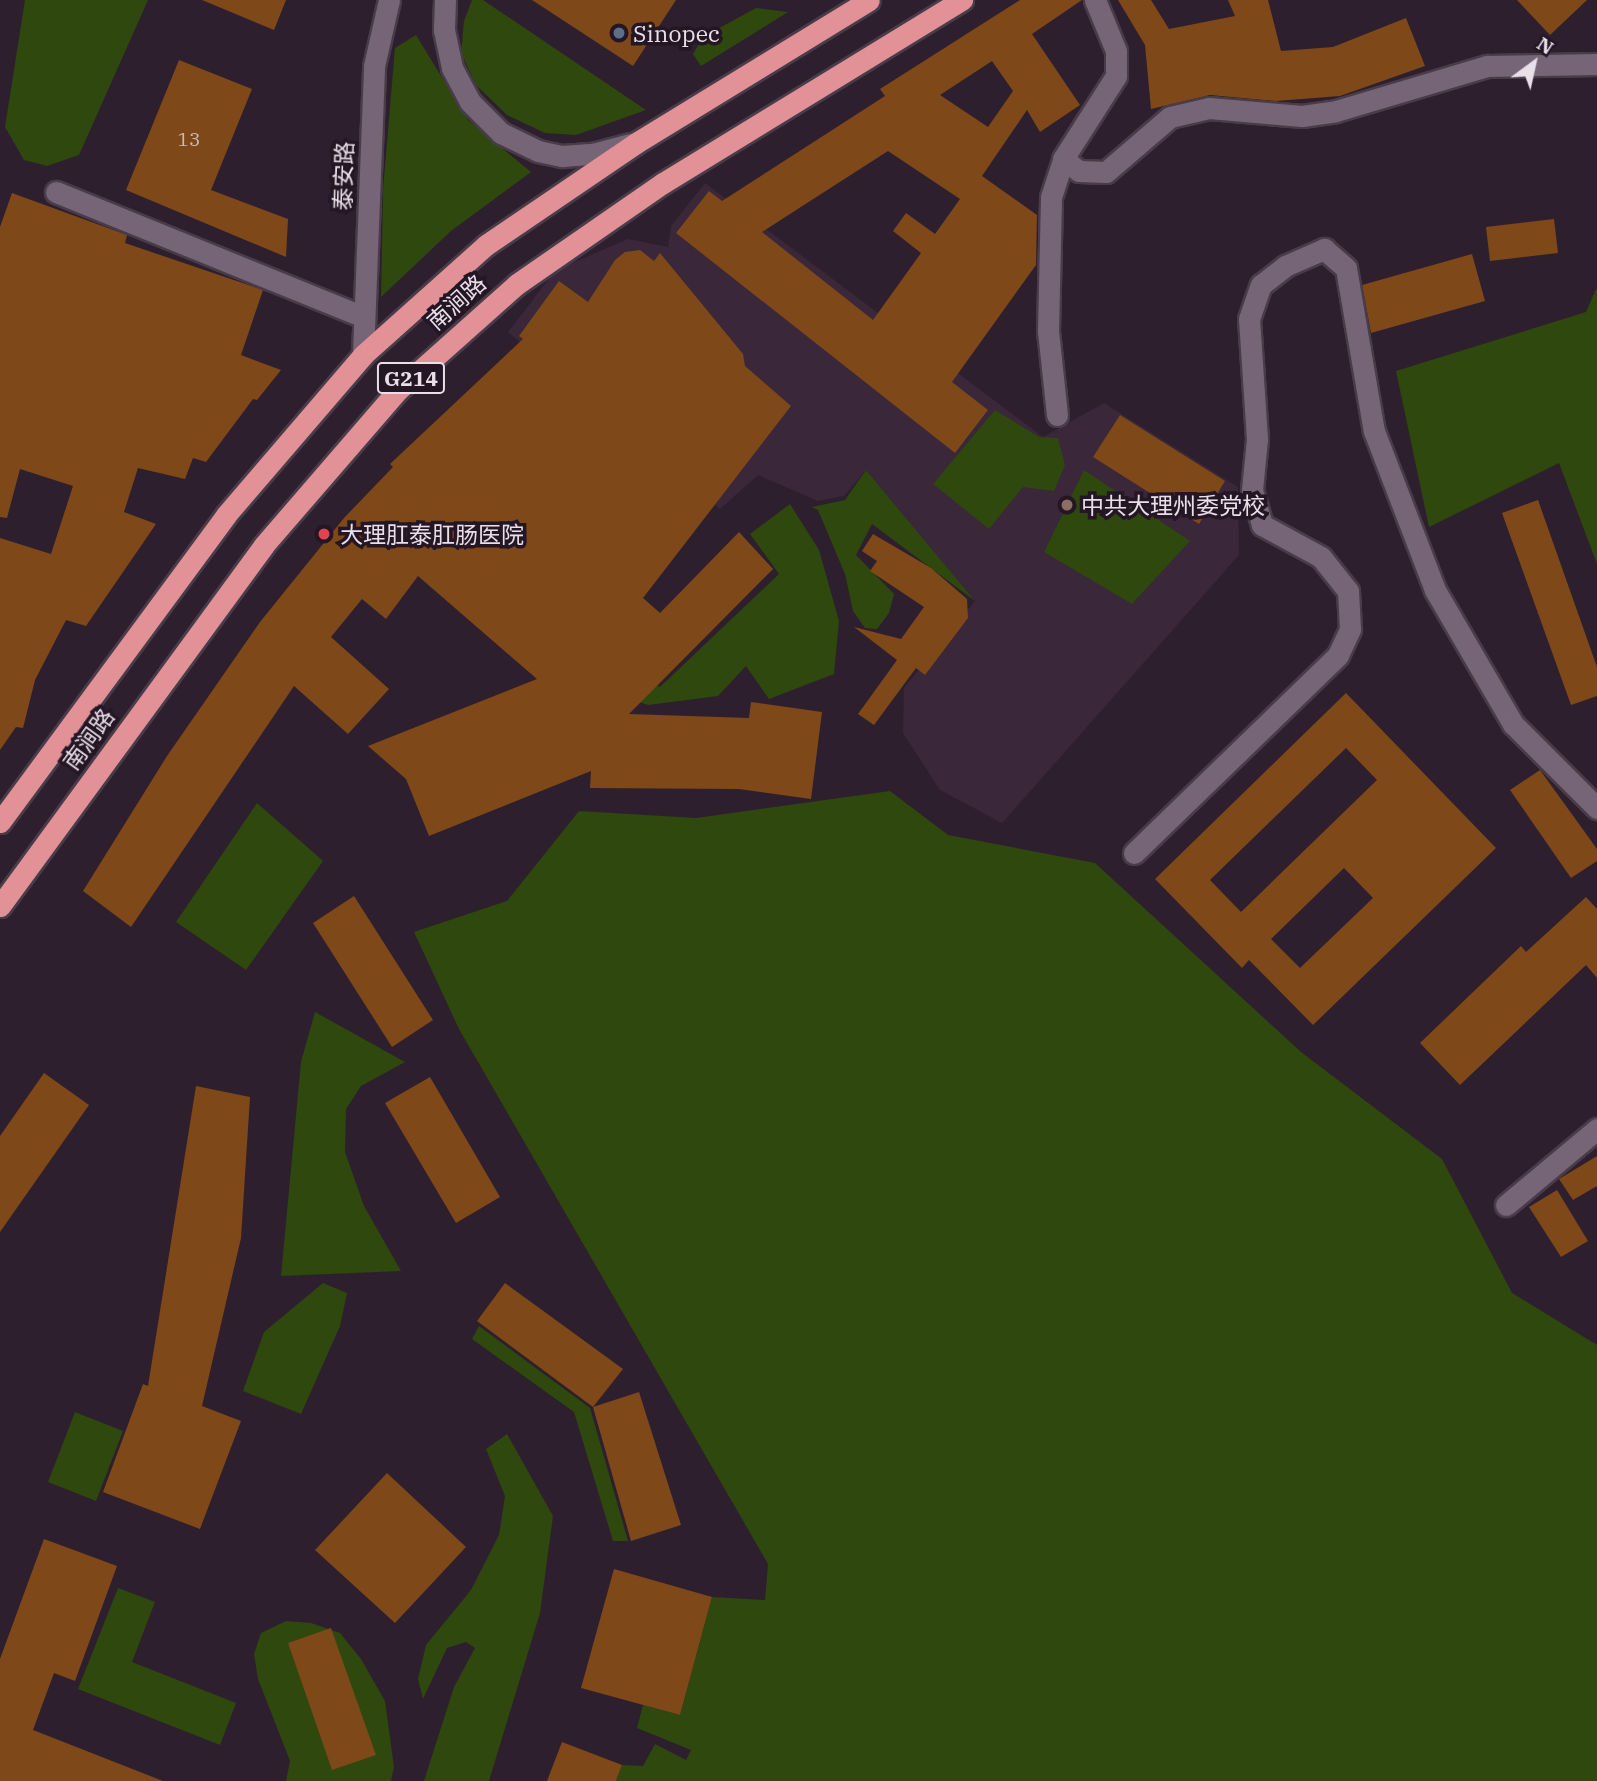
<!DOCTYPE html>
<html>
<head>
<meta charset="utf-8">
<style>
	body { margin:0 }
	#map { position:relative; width:1597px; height:1781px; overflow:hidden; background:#2e1f2e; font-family:"IBM Plex Serif","Noto Sans SC",serif }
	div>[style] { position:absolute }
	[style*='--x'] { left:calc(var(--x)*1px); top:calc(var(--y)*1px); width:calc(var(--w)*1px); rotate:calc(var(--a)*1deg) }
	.built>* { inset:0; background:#3a273a }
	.green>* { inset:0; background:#2e480d }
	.building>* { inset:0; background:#7e4819 }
	.roads { filter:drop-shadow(2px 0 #493c49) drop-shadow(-2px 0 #493c49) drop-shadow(0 2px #493c49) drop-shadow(0 -2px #493c49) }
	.street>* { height:21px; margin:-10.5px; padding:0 10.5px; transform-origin:10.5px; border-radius:10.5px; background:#766576 }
	.secondary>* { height:21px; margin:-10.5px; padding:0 10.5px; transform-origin:10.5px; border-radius:10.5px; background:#766576 }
	.highway>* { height:21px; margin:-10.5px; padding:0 10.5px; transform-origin:10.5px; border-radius:10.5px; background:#e29197 }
	.dots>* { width:19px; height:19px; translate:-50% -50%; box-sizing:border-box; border:4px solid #241624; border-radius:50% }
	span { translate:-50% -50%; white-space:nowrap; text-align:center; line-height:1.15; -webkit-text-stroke:7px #241624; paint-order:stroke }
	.number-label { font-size:19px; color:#ceb9b5 }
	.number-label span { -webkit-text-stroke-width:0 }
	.shield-label span { padding:2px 5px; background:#241624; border:2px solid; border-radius:5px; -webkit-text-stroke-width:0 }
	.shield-label { font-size:21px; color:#e9dfe9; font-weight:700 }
	.poi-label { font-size:23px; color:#e9dfe9 }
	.left { translate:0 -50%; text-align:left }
	.street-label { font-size:23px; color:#e9dfe9 }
	.north { position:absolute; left:1499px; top:28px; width:70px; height:70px; -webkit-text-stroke:5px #241624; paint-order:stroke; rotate:33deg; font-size:19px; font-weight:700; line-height:28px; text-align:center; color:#e9dfe9 }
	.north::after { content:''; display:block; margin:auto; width:24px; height:32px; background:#e9dfe9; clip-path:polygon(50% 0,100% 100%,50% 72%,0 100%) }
</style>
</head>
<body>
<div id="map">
	<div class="built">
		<div style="clip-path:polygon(705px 183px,1043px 437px,1104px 403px,1238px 487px,1239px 555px,1002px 823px,940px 790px,903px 733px,904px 688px,975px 601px,866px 470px,844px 496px,818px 501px,758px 475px,720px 509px,508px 332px,556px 270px,628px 239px,668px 247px,671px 226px)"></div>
	</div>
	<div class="green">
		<div style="clip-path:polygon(25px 0,148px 0,79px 155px,47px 166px,24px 160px,5px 127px)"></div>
		<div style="clip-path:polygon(472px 0,483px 0,646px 110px,576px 135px,545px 133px,507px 115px,476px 85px,461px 53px,464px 21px)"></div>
		<div style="clip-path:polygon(756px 8px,788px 12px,701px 66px,693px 54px,703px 37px)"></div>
		<div style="clip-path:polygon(416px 35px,468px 120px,531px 172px,451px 231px,381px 297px,383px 190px,395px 48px)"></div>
		<div style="clip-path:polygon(1597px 287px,1597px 564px,1559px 463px,1429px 527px,1396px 371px,1586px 312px)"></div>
		<div style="clip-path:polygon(995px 410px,1039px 437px,1058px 438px,1065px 465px,1054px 491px,1023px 487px,989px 529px,933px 484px)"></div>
		<div style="clip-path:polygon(866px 470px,975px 601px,872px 524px,856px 555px,894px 594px,889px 613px,877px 629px,865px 628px,853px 611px,845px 574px,818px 510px,812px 507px,845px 500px)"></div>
		<div style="clip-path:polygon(1084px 470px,1190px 541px,1132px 604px,1044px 552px)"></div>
		<div style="clip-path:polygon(790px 504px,819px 550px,839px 621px,834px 674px,769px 699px,746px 666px,718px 696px,648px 705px,634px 700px,638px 675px,660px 687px,779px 574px,750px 534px)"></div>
		<div style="clip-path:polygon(890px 791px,948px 835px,1095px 863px,1301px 1052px,1442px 1159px,1512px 1293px,1597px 1345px,1597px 1781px,616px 1781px,622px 1765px,643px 1766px,655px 1744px,686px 1760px,691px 1750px,637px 1728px,643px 1705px,680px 1715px,712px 1597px,765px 1600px,768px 1564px,459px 1029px,414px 932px,507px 901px,579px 811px,696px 818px)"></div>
		<div style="clip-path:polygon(257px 803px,323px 861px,246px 970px,176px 922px)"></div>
		<div style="clip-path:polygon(315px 1012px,405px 1062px,361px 1086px,346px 1109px,345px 1152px,364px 1206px,401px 1271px,281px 1276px,301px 1062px)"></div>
		<div style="clip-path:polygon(323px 1283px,347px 1293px,340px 1326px,301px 1414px,243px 1391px,264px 1332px)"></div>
		<div style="clip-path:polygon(479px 1326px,590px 1408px,628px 1541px,613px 1541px,574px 1412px,472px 1339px)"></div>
		<div style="clip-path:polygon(75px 1412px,123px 1431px,96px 1501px,48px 1482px)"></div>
		<div style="clip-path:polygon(507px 1434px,553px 1516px,540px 1613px,489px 1781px,424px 1781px,454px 1687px,475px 1648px,466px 1642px,447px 1648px,423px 1699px,418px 1679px,426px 1645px,471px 1590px,499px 1535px,505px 1496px,486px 1449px)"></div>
		<div style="clip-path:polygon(118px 1588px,155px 1602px,132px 1662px,236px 1703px,220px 1745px,78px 1689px)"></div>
		<div style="clip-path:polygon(286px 1621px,311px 1623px,340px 1633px,361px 1659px,385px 1701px,394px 1767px,391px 1781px,286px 1781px,290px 1761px,258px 1679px,254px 1654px,261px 1633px)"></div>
	</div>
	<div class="building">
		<div style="clip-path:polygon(202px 0,286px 0,274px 30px)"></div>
		<div style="clip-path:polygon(532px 0,676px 0,633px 66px)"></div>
		<div style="clip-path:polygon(evenodd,1020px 0,1082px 0,1032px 34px,1080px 105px,1040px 132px,1027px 110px,982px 176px,1037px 215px,1036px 265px,952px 382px,988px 410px,955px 453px,676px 233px,709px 191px,722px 201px,885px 96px,880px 89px,1020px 0,992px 61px,1013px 91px,988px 127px,940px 95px,992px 61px,1020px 0,888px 151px,960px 199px,935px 234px,906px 213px,893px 231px,921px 253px,873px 320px,762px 232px,888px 151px)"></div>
		<div style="clip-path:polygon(1118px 0,1151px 0,1169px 29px,1235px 16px,1228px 0,1268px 0,1281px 51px,1333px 47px,1406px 18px,1425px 66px,1340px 96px,1276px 101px,1210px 95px,1151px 109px,1145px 45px)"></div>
		<div style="clip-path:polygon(1517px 0,1587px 0,1550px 35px)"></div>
		<div style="clip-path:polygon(179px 60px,252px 89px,211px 190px,288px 219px,286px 257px,126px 190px)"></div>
		<div style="clip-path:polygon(12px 193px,127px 235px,125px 243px,263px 290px,241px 355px,281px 370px,257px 400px,253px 399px,206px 462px,193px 458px,185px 479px,138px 468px,124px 512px,156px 524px,86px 626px,66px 620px,35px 680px,23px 728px,16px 727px,0 750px,0 538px,51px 554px,73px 486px,20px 469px,7px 518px,0 517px,0 227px)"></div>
		<div style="clip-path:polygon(1554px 219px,1558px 253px,1490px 261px,1486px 227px)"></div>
		<div style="clip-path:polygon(640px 250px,654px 261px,660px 253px,743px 354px,745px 366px,791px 406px,643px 598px,660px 613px,739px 532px,773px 569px,629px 714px,749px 718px,751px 702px,822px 712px,811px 799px,739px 789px,590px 788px,591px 771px,429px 836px,406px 779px,368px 746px,537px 679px,418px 576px,386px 619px,362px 599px,331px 637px,389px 689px,348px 734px,294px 686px,131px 927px,83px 891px,167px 756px,260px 622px,344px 518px,393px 467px,390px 464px,523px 339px,519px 336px,559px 281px,588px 302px,615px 260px,625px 252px)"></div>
		<div style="clip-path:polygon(1472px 254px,1485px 301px,1371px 333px,1362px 285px)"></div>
		<div style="clip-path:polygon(1120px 415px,1225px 481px,1199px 524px,1093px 457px)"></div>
		<div style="clip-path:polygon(1538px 500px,1597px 667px,1597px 696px,1571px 705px,1502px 513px)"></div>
		<div style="clip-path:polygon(873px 534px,931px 568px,967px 599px,968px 618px,925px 675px,916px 668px,874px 725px,858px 714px,897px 660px,854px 627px,901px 639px,924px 607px,870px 571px,877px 561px,862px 551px)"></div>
		<div style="clip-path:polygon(evenodd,1346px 693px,1496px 848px,1313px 1025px,1249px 960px,1242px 968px,1155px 879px,1346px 693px,1346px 748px,1377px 780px,1241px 912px,1210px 880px,1346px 748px,1346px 693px,1344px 868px,1373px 898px,1300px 968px,1271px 939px,1344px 868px)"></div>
		<div style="clip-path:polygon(1540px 770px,1597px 849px,1597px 861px,1571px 878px,1510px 790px)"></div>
		<div style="clip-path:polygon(354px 896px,433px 1020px,392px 1047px,313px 923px)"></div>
		<div style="clip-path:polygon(1586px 897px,1597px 909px,1597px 978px,1586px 965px,1460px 1085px,1420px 1043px,1521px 946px,1526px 952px)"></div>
		<div style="clip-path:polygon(44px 1073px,89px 1105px,0 1232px,0 1136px)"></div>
		<div style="clip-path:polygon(430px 1077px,500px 1197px,456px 1223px,385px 1103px)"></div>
		<div style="clip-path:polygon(196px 1086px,250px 1097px,241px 1238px,202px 1406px,241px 1421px,200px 1529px,103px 1492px,143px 1384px,148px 1386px)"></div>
		<div style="clip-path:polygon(1597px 1156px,1597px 1186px,1573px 1200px,1559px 1179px)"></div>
		<div style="clip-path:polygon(1557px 1190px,1588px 1241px,1561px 1257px,1529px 1207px)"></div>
		<div style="clip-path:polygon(505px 1283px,623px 1369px,593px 1407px,477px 1321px)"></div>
		<div style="clip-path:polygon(639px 1392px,681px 1525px,631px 1541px,593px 1407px)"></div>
		<div style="clip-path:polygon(387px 1473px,466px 1547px,395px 1623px,315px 1550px)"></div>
		<div style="clip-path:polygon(44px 1539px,117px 1566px,75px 1681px,54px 1673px,33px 1730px,163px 1781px,0 1781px,0 1659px)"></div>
		<div style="clip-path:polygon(614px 1569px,712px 1597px,680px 1715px,581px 1688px)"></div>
		<div style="clip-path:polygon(331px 1628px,376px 1755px,332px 1770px,288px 1643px)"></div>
		<div style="clip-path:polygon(562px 1742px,622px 1765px,616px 1781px,547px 1781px)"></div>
	</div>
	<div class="roads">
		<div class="street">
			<div style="--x:1095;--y:0;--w:55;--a:67.6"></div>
			<div style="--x:1116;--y:51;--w:25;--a:90"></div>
			<div style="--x:1116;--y:76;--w:98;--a:122.6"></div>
			<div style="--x:1063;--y:159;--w:20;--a:37"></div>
			<div style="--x:1079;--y:171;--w:27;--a:2"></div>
			<div style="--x:1106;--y:172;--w:84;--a:-40.7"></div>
			<div style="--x:1170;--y:117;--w:40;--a:-13"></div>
			<div style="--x:1209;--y:108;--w:93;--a:4.9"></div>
			<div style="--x:1302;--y:116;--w:34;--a:-8"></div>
			<div style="--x:1336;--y:111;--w:158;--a:-16.6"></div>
			<div style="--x:1487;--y:66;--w:110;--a:-1"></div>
			<div style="--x:56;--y:192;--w:332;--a:22.1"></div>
			<div style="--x:1057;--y:415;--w:84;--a:-96.1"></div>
			<div style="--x:1048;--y:331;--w:134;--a:-88.7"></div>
			<div style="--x:1051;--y:197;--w:40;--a:-72"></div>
			<div style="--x:1134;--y:853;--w:284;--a:-44.1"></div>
			<div style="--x:1338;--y:655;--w:29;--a:-65"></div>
			<div style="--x:1350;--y:629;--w:38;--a:-93"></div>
			<div style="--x:1348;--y:591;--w:43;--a:-128.5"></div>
			<div style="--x:1321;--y:557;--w:67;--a:-151.5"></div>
			<div style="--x:1262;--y:525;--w:36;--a:-106"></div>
			<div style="--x:1252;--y:490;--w:51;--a:-84.4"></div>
			<div style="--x:1257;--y:439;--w:120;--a:-93.8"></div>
			<div style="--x:1249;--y:319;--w:36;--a:-71"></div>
			<div style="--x:1261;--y:285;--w:31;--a:-38"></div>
			<div style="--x:1285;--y:266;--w:43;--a:-23.6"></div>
			<div style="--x:1324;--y:249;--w:29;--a:41"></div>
			<div style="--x:1346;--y:268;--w:165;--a:80.3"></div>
			<div style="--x:1374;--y:431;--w:170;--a:69"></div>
			<div style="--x:1435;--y:590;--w:155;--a:59.8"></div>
			<div style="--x:1513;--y:724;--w:119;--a:45"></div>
			<div style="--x:1506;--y:1205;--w:119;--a:-39.9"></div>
		</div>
		<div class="secondary">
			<div style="--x:445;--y:0;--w:30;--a:92"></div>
			<div style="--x:444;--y:30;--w:39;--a:78"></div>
			<div style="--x:452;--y:68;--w:38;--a:62"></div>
			<div style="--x:470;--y:102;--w:44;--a:45"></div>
			<div style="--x:501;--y:133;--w:41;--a:25.9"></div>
			<div style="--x:538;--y:151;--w:25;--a:12"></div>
			<div style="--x:562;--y:156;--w:31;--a:-4"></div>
			<div style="--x:593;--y:154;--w:38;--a:-15"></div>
			<div style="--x:363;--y:355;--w:289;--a:-87.8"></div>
			<div style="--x:374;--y:66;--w:68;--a:-77.2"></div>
		</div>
		<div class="highway">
			<div style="--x:0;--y:822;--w:381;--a:-53.6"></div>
			<div style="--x:226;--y:515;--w:211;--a:-49.4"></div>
			<div style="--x:363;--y:355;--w:165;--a:-41.8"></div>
			<div style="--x:486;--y:245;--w:181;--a:-34.2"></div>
			<div style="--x:636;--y:143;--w:273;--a:-31.5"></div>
			<div style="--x:0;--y:906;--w:447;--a:-53.8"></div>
			<div style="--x:264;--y:545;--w:205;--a:-49.2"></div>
			<div style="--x:398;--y:390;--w:159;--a:-41.7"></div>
			<div style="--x:517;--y:284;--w:178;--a:-34.7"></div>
			<div style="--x:663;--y:183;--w:351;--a:-31.5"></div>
		</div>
	</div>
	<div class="dots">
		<div style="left:619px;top:33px;background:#5c6f8a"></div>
		<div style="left:1067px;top:505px;background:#8d6e63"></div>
		<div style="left:324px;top:534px;background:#e0444e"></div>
	</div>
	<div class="number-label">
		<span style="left:189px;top:140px">13</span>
	</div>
	<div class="shield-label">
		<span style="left:411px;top:378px">G214</span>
	</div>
	<div class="poi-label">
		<span class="left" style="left:633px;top:33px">Sinopec</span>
		<span class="left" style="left:1081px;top:505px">中共大理州委党校</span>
		<span class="left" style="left:340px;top:534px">大理肛泰肛肠医院</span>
	</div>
	<div class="street-label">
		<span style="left:343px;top:176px;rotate:-88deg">泰安路</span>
		<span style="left:456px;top:302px;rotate:-42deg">南涧路</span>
		<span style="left:88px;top:739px;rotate:-54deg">南涧路</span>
	</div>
	<div class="north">N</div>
</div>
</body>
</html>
